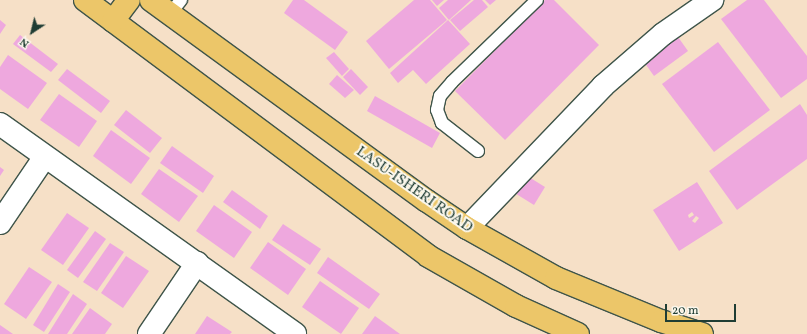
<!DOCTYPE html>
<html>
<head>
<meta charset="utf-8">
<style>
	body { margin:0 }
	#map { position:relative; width:807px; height:334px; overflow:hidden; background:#f6e0c7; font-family:Vollkorn,serif }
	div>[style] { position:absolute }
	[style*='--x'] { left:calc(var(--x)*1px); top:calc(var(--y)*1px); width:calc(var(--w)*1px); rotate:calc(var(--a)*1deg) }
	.building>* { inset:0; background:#eea8de }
	.roads { filter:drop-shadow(1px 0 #3f554a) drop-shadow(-1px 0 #3f554a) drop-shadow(0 1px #3f554a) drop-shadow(0 -1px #3f554a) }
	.lane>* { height:12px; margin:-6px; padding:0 6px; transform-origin:6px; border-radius:6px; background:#fff }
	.street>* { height:22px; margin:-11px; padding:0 11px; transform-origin:11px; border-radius:11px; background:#fff }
	.primary>* { height:22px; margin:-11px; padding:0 11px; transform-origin:11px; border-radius:11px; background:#ecc669 }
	span { translate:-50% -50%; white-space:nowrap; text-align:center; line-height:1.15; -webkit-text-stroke:4px #fbf7ec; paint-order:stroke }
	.street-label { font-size:15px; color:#1f3d34 }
	.north { position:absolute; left:12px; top:12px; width:40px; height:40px; -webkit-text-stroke:3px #fbf7ec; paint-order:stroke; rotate:215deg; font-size:11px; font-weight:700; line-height:16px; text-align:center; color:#1f3d34 }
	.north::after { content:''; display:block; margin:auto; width:14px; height:18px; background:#1f3d34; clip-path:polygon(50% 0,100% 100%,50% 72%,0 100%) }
	.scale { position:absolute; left:665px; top:304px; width:71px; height:18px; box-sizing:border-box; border:2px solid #1f3d34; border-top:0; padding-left:5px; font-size:12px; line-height:14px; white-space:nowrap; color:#1f3d34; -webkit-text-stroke:3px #fbf7ec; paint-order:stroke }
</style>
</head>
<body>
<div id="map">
	<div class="building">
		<div style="clip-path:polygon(293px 0,304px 0,348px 32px,335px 50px,284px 13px)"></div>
		<div style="clip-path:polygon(414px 0,430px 0,447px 20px,389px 69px,366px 41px)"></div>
		<div style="clip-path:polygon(432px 0,444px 0,437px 6px)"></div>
		<div style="clip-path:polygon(448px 0,471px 0,449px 20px,439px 8px)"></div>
		<div style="clip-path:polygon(474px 0,482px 0,488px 7px,460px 31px,450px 20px)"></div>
		<div style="clip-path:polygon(485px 0,496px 0,490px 5px)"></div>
		<div style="clip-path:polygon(545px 0,554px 0,599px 45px,505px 140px,455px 91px)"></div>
		<div style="clip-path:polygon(747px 0,764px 0,807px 56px,807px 79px,781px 98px,721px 19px)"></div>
		<div style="clip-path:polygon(0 20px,6px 25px,0 34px)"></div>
		<div style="clip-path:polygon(448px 20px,470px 44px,426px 84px,413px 70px,398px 83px,390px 73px)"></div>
		<div style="clip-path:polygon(20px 35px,58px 64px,51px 72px,13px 44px)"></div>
		<div style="clip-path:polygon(678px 37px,688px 51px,654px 76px,644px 62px)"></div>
		<div style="clip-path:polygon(718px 42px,770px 110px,714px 152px,662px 84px)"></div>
		<div style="clip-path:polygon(334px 52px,349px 69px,342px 76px,326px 58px)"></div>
		<div style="clip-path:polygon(8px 55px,47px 83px,28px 109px,0 89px,0 67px)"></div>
		<div style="clip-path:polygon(67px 69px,110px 101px,101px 113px,58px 80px)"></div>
		<div style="clip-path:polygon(351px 69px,368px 87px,360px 95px,343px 77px)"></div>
		<div style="clip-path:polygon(337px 75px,354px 90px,345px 98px,329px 84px)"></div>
		<div style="clip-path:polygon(59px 94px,97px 121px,79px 147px,40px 120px)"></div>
		<div style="clip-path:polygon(375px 96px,440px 133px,432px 148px,367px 111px)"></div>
		<div style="clip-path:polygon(800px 104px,807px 115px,807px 159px,737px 210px,709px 171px)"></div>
		<div style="clip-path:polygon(126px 110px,162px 138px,150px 153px,114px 125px)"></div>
		<div style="clip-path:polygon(111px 130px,150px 158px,131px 184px,93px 156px)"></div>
		<div style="clip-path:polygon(172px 146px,214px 176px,203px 193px,160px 163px)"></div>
		<div style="clip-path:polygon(0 167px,4px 170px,0 176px)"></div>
		<div style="clip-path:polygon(159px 169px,198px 196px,179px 222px,141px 194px)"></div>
		<div style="clip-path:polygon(524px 174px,545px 187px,534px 205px,513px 192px)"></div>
		<div style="clip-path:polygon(evenodd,697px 182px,723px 223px,679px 251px,653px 210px,697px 182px,692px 212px,694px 215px,689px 218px,688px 215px,692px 212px,697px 182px,696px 216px,699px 218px,695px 223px,692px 221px,696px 216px)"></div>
		<div style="clip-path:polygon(232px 190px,268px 216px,260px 229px,223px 202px)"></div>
		<div style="clip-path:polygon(214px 205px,252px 232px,234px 258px,196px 231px)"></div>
		<div style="clip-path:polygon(67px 213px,89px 228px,63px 265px,41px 250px)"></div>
		<div style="clip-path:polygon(283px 224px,321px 249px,310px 265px,272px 240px)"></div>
		<div style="clip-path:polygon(95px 231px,106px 239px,78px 278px,67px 270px)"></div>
		<div style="clip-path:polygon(268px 242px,306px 269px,288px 295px,250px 268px)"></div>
		<div style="clip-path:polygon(110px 243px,124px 252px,97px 291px,83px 282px)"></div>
		<div style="clip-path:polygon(126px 256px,149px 271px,123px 308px,101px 293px)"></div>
		<div style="clip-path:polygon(328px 257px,380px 294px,369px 309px,317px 273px)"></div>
		<div style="clip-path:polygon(29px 267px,52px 282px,26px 319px,4px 304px)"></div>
		<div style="clip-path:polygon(320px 281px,359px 308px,341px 334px,302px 307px)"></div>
		<div style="clip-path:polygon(58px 284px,70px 292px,44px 332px,33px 325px)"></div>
		<div style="clip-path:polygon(73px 294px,87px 304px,67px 334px,48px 334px)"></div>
		<div style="clip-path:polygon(90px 308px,112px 324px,105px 334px,72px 334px)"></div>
		<div style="clip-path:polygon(207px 316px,232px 332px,230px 334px,195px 334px)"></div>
		<div style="clip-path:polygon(375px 316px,400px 334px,362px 334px)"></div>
		<div style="clip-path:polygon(0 325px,13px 334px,0 334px)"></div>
	</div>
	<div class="roads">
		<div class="lane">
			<div style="--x:170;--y:14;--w:18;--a:-52"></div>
			<div style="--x:478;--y:151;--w:46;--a:-142.1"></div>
			<div style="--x:442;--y:123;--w:14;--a:-111"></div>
			<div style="--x:437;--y:110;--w:14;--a:-78"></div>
			<div style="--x:440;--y:96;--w:18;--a:-49"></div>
			<div style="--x:452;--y:82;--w:118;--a:-44"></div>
		</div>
		<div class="street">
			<div style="--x:0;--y:124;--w:362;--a:35.4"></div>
			<div style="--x:0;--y:223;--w:78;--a:-55.9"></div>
			<div style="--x:467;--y:228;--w:197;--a:-46.2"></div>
			<div style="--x:603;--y:86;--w:79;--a:-40.9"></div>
			<div style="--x:663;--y:34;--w:60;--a:-34.8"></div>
			<div style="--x:149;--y:334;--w:86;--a:-55.9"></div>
		</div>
		<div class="primary">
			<div style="--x:85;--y:0;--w:428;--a:36.7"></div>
			<div style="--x:428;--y:256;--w:101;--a:29.6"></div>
			<div style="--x:516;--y:306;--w:68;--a:24.3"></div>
			<div style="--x:151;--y:0;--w:341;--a:36.1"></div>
			<div style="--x:427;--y:201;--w:48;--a:34"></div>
			<div style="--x:467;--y:228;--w:102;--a:29.3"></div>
			<div style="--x:556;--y:278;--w:113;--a:22.3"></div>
			<div style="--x:661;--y:321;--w:43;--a:17.6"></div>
			<div style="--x:113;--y:21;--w:26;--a:-53"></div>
		</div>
	</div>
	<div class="street-label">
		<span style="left:414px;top:190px;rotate:35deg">LASU-ISHERI ROAD</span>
	</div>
	<div class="north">N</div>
	<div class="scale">20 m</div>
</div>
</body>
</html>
